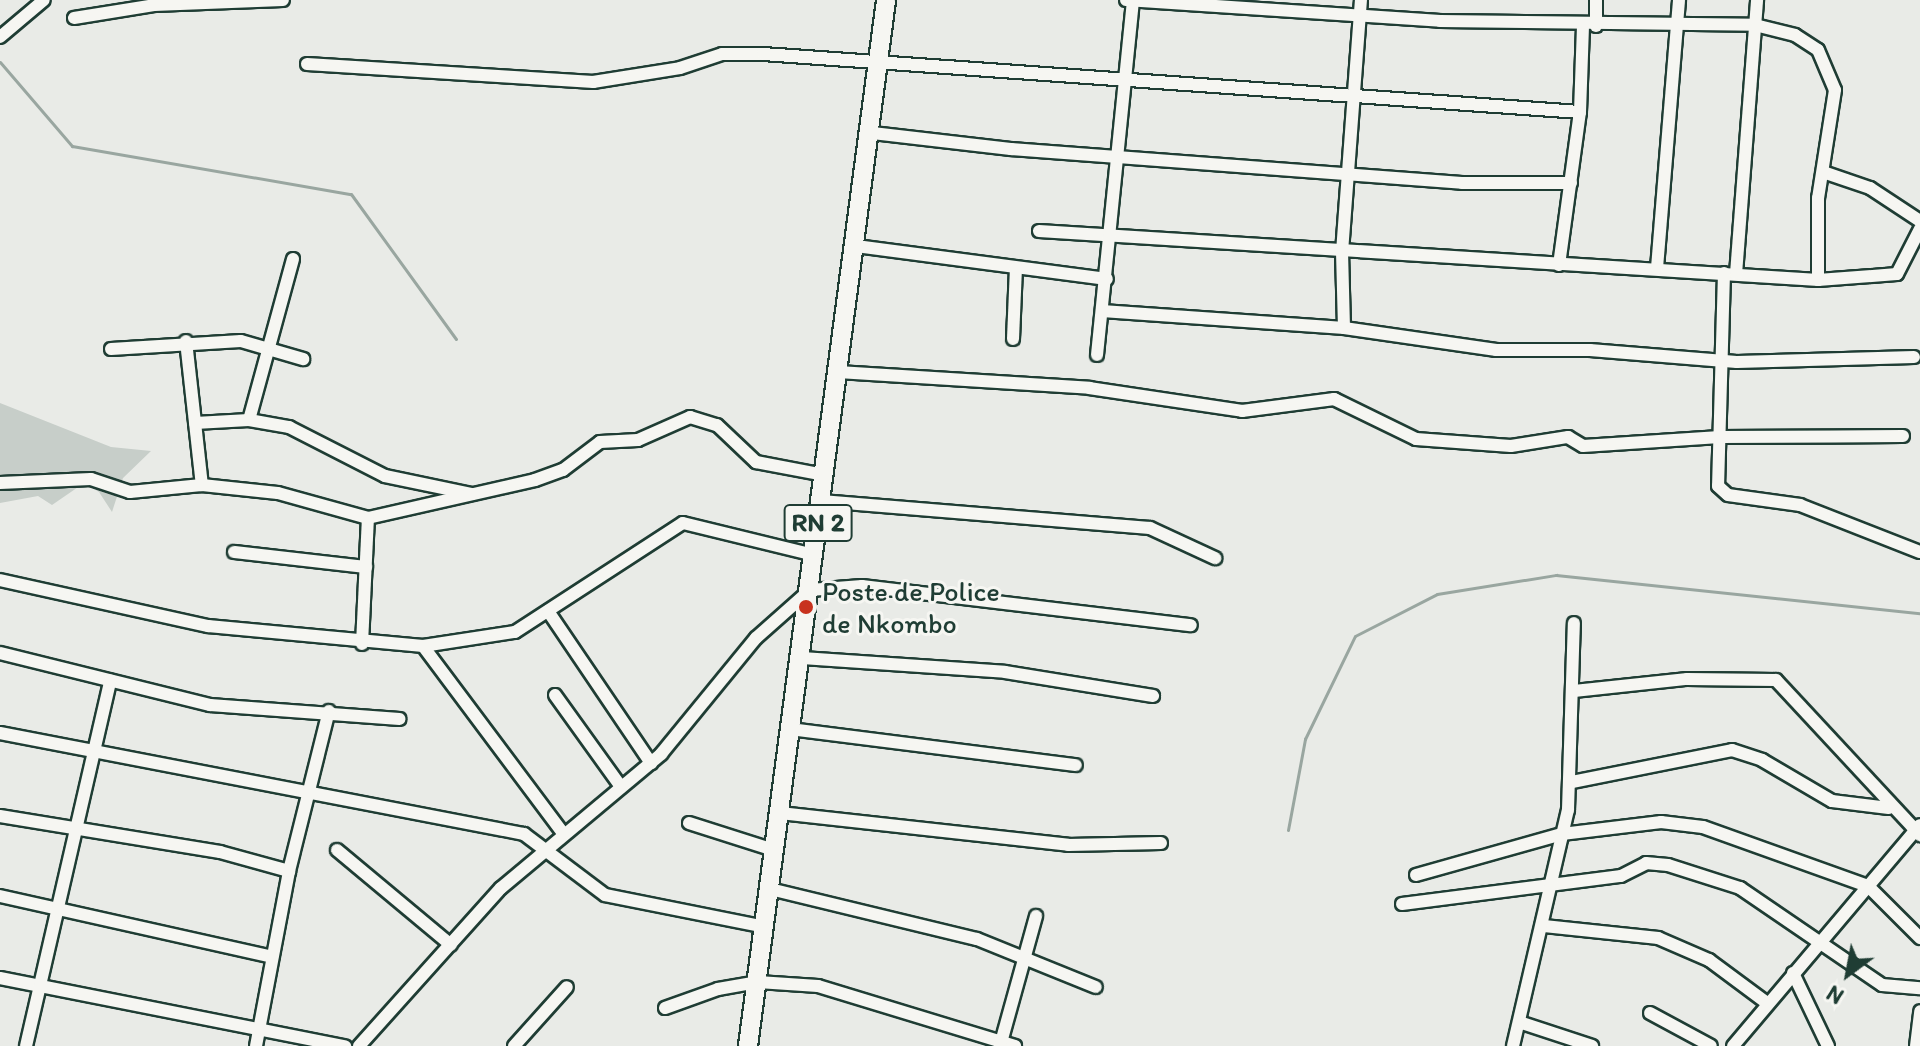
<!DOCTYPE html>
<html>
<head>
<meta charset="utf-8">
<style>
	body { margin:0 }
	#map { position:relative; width:1920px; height:1046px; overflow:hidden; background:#e9ebe7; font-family:Itim,sans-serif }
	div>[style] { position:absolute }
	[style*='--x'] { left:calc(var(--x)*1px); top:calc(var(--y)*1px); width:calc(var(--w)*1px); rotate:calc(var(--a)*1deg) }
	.green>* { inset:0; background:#c7cec9 }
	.stream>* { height:3px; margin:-1.5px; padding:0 1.5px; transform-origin:1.5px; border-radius:1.5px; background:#99a6a0 }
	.roads { filter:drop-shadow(2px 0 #1f3d34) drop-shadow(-2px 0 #1f3d34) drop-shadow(0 2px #1f3d34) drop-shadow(0 -2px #1f3d34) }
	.minor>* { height:12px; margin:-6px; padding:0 6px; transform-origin:6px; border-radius:6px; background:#f6f6f2 }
	.highway>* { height:18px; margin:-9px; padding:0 9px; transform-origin:9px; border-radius:9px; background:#f6f6f2 }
	.dots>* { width:22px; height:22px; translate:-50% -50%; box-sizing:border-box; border:4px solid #f6f6f2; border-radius:50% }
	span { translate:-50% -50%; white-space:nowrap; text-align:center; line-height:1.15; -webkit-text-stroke:6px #f6f6f2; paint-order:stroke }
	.shield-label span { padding:2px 6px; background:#f6f6f2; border:2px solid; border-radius:6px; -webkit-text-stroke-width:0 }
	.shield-label { font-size:26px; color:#1f3d34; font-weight:700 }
	.poi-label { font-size:28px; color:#1f3d34 }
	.left { translate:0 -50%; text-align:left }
	.north { position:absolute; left:1808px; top:934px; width:80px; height:80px; -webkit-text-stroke:6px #f6f6f2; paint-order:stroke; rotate:212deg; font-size:22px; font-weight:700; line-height:32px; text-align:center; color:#1f3d34 }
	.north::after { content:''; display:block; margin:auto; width:28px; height:36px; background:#1f3d34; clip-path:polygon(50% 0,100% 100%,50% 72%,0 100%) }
</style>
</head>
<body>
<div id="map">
	<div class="green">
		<div style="clip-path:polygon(0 403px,111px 447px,151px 451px,123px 478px,112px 512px,99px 492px,84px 483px,52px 505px,38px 496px,0 503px)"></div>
	</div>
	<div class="stream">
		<div style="--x:0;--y:62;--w:111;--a:49.4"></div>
		<div style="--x:72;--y:146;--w:283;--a:9.8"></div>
		<div style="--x:351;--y:194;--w:179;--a:54.1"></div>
		<div style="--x:1288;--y:830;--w:93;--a:-79.4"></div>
		<div style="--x:1305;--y:739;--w:114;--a:-64.1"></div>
		<div style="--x:1355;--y:636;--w:92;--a:-27.1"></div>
		<div style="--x:1437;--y:594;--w:121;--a:-9.1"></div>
		<div style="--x:1556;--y:575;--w:366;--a:6"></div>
	</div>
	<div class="roads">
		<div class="minor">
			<div style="--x:1126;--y:0;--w:315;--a:3.8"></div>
			<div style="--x:1440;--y:21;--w:315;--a:0.7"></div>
			<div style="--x:1755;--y:25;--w:41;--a:14"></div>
			<div style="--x:1795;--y:35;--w:27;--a:33"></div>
			<div style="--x:1818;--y:50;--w:43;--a:67"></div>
			<div style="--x:1835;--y:90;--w:109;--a:98.9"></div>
			<div style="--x:1818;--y:198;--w:82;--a:90"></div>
			<div style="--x:74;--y:18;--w:81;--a:-9.2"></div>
			<div style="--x:154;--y:5;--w:129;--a:-2.2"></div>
			<div style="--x:1596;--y:26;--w:26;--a:-90"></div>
			<div style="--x:0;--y:37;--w:57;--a:-40.1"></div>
			<div style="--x:307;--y:64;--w:287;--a:3.6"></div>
			<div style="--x:593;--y:82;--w:88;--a:-9.1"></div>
			<div style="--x:680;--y:68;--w:44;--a:-18.4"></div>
			<div style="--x:722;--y:54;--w:41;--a:0"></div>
			<div style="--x:763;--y:54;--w:819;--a:4.06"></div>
			<div style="--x:872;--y:133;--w:140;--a:6.6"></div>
			<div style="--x:1011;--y:149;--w:452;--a:4.3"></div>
			<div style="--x:1462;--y:183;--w:109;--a:0"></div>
			<div style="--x:1823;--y:172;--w:50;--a:18.8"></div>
			<div style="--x:1870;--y:188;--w:60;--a:33.4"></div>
			<div style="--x:1039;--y:231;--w:781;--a:3.6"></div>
			<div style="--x:1818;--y:280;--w:79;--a:-4.3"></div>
			<div style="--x:1897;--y:274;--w:51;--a:-62.9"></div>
			<div style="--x:856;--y:246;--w:253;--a:7.5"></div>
			<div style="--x:1559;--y:265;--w:154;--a:-82.2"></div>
			<div style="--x:1580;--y:112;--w:87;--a:-88"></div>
			<div style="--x:1657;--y:268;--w:269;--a:-85.3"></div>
			<div style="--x:1724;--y:273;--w:213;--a:91.6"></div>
			<div style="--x:1718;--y:486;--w:13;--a:42"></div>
			<div style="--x:1728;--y:495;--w:73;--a:7.9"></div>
			<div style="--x:1800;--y:505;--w:129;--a:21.4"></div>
			<div style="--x:1736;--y:274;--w:275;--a:-85.6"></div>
			<div style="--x:1102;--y:311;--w:243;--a:4"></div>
			<div style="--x:1344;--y:328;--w:154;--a:8.2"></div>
			<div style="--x:1496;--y:350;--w:94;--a:0"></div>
			<div style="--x:1590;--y:350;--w:147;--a:4.7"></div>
			<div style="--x:1737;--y:362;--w:177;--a:-1.6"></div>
			<div style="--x:1344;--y:328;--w:76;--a:-91.5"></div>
			<div style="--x:1342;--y:252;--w:253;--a:-85.7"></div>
			<div style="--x:1013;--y:339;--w:71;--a:-87.6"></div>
			<div style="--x:186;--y:341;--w:145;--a:83.7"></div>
			<div style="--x:111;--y:349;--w:130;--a:-3.5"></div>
			<div style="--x:241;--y:341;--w:65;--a:16.2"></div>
			<div style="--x:1097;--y:355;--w:357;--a:-84.2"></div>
			<div style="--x:838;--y:372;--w:252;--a:3.6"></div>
			<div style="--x:1089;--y:388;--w:155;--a:8.5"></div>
			<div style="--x:1242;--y:411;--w:93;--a:-7.4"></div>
			<div style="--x:1334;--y:399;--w:91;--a:26"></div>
			<div style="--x:1416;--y:439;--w:95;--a:4.2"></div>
			<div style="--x:1511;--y:446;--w:58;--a:-9"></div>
			<div style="--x:1568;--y:437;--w:17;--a:31"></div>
			<div style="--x:1583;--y:446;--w:137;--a:-3.8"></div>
			<div style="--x:1720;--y:437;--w:183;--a:-0.3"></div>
			<div style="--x:249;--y:420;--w:167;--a:-74.7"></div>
			<div style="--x:195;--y:423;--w:54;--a:-3.2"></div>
			<div style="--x:249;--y:420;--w:41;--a:9.9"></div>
			<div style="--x:289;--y:427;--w:108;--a:27"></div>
			<div style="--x:385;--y:476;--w:89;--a:11.7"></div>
			<div style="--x:0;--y:483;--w:91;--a:-2.5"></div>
			<div style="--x:91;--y:479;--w:41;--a:18.4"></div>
			<div style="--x:130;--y:492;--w:72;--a:-5.6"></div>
			<div style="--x:202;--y:485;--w:76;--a:6"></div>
			<div style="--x:278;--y:493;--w:93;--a:15.5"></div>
			<div style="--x:368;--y:518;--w:171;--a:-12.8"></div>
			<div style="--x:535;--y:480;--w:30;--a:-20"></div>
			<div style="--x:563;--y:470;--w:46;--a:-37.1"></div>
			<div style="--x:600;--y:442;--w:38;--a:-3"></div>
			<div style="--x:638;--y:440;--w:57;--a:-23.9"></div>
			<div style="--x:690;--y:417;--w:28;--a:17"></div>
			<div style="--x:717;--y:425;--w:54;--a:43.5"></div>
			<div style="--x:756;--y:462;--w:69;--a:10.8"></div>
			<div style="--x:821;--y:501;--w:330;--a:4.7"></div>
			<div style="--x:1150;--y:528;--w:72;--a:24.8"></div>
			<div style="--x:234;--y:552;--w:133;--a:6.5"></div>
			<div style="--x:0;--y:580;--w:213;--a:12.5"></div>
			<div style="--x:208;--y:626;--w:216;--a:5.3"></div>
			<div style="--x:423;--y:646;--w:93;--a:-8.7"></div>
			<div style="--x:515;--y:632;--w:200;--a:-33"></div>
			<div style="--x:683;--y:523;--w:135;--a:13.7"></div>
			<div style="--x:548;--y:611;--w:184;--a:55.9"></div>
			<div style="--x:362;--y:644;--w:126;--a:-87.3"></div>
			<div style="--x:423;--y:646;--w:234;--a:53.2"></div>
			<div style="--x:0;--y:653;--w:216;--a:13.9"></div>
			<div style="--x:210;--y:705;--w:190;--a:4.2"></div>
			<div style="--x:802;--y:658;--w:203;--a:3.9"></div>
			<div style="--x:1005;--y:672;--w:150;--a:9.2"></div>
			<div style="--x:1574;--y:691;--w:114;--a:-6.1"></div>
			<div style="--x:1687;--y:679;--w:89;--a:0.6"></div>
			<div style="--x:1776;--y:680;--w:212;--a:47.1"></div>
			<div style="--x:555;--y:695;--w:113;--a:54.3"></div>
			<div style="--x:790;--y:729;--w:288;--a:7.2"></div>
			<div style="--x:0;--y:733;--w:534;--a:10.91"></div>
			<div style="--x:524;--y:834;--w:101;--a:37"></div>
			<div style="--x:605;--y:895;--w:163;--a:11.3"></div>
			<div style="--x:1572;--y:782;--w:163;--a:-11.3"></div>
			<div style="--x:1732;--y:750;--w:32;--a:18"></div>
			<div style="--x:1762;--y:760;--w:81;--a:30.4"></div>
			<div style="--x:1832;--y:801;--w:57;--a:7"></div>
			<div style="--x:780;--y:813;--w:290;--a:6.3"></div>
			<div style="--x:1068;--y:845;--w:93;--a:-1.2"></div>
			<div style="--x:0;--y:816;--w:223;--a:9.3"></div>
			<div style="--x:220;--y:852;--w:72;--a:15.4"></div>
			<div style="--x:689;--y:823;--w:89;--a:17.6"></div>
			<div style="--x:337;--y:850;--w:148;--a:39.8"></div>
			<div style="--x:1416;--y:875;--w:152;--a:-15.7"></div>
			<div style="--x:1562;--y:834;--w:100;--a:-6.9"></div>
			<div style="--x:1661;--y:822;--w:42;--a:6.8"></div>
			<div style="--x:1703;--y:827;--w:175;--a:19.7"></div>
			<div style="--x:1868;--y:886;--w:74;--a:45"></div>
			<div style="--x:770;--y:889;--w:213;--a:13.6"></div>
			<div style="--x:977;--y:939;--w:128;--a:22"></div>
			<div style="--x:0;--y:896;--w:279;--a:12.6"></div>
			<div style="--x:1402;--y:904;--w:221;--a:-7.3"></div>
			<div style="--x:1621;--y:876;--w:28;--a:-27"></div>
			<div style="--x:1646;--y:863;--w:22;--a:5"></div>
			<div style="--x:1668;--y:865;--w:76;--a:17.7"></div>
			<div style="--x:1740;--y:888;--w:172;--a:34.3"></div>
			<div style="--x:1882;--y:985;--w:38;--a:5"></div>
			<div style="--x:1544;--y:926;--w:115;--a:6"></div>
			<div style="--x:1658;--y:938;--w:56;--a:23.3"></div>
			<div style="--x:1709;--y:960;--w:72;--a:36.6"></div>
			<div style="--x:1793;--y:973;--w:81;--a:64.4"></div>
			<div style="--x:0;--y:978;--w:352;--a:11.2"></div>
			<div style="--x:665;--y:1008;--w:56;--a:-19.7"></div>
			<div style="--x:718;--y:989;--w:41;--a:-9.9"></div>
			<div style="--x:758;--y:982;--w:60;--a:3.8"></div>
			<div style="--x:818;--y:986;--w:206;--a:16.9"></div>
			<div style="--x:1650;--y:1013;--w:69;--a:28.4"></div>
			<div style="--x:1519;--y:1022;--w:77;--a:18.2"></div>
			<div style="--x:26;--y:1046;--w:375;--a:-77"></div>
			<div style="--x:256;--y:1046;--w:178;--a:-79.3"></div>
			<div style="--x:289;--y:871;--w:165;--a:-76"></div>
			<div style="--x:359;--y:1046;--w:212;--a:-48.1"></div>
			<div style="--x:501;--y:888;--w:209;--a:-39.9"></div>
			<div style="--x:661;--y:754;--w:150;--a:-50.7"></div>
			<div style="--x:756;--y:638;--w:72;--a:-41.6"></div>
			<div style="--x:810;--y:590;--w:52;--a:-4.4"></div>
			<div style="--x:862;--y:586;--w:331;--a:6.8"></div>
			<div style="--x:514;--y:1046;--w:79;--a:-48.1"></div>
			<div style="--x:1000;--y:1046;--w:135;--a:-74.5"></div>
			<div style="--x:1513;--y:1046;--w:242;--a:-76.9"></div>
			<div style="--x:1568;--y:810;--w:187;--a:-88.2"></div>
			<div style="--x:1733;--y:1046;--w:289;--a:-49.8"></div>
			<div style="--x:1916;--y:1046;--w:35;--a:-83"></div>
		</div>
		<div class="highway">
			<div style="--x:748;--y:1046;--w:1055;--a:-82.48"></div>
		</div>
	</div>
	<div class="dots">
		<div style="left:806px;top:607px;background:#c8321e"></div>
	</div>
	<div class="shield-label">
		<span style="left:818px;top:523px">RN 2</span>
	</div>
	<div class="poi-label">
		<span class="left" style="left:822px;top:607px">Poste de Police<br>de Nkombo</span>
	</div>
	<div class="north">N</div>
</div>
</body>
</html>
